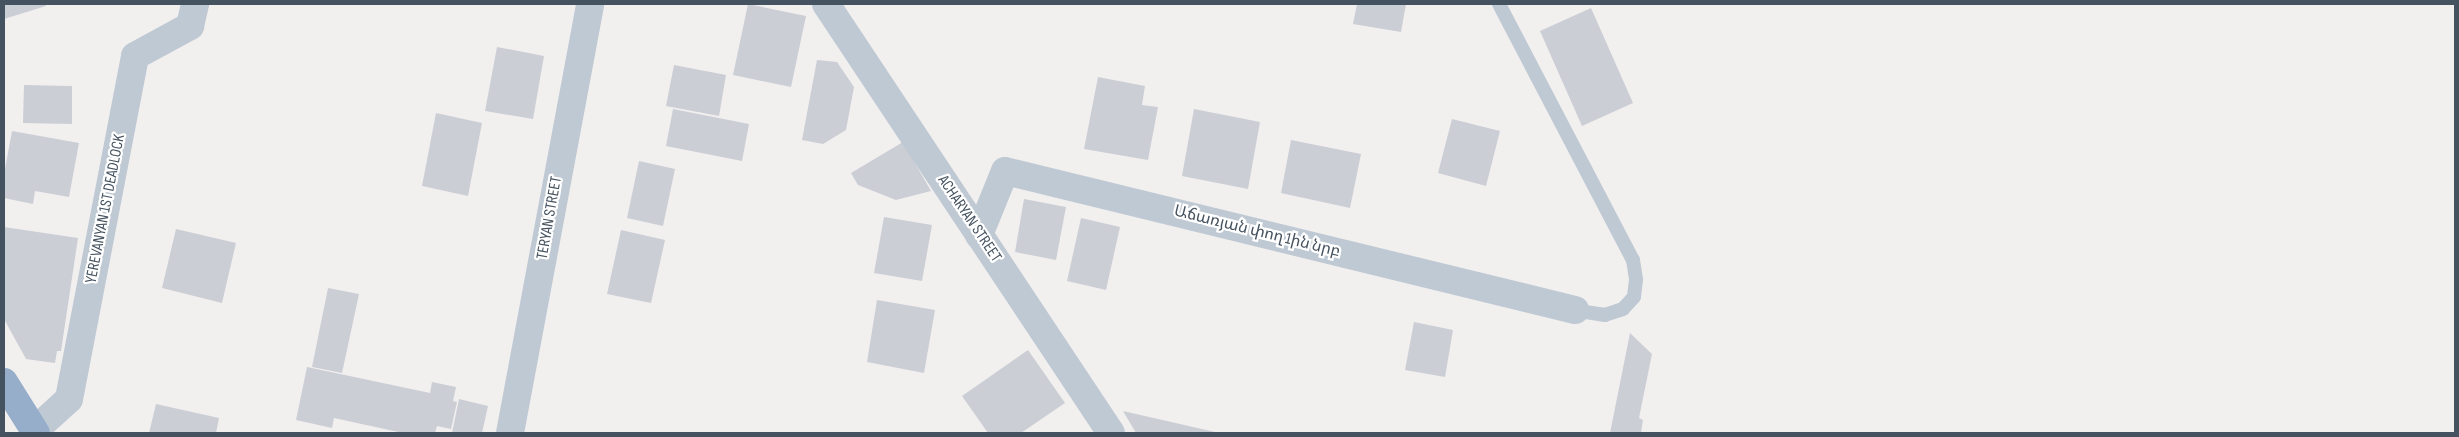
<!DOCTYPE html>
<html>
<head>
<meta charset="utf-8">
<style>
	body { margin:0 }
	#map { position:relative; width:2459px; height:437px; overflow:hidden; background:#f2efef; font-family:"Sofia Sans Condensed","Noto Sans Armenian",sans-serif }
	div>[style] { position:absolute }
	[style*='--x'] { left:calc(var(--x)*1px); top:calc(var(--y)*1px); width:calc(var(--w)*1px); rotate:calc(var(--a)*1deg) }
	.building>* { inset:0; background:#cbced5 }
	.service>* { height:14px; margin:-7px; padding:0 7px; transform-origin:7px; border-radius:7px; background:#bfc9d3 }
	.minor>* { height:28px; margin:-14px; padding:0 14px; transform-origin:14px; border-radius:14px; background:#bfc9d3 }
	.trunk>* { height:28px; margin:-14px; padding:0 14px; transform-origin:14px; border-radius:14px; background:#97aeca }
	span { translate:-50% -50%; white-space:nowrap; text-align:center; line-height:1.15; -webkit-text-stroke:4.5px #fff; paint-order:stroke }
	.street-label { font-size:16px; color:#45525f }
	.frame { position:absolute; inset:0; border:5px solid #45525f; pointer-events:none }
</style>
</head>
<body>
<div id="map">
	<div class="building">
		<div style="clip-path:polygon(4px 4px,45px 4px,46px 6px,4px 19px)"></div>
		<div style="clip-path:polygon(748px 4px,806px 16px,791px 87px,733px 75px)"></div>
		<div style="clip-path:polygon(1357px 4px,1406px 4px,1401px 32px,1353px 24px)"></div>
		<div style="clip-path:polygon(1591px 8px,1633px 103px,1582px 126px,1540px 31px)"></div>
		<div style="clip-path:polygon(497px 47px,544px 56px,533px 119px,485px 111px)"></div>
		<div style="clip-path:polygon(817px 60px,837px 62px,854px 87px,846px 130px,823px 144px,802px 140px)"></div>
		<div style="clip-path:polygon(674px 65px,726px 75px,719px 116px,666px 106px)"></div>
		<div style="clip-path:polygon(1098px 77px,1145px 86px,1142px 105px,1158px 107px,1148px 160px,1084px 149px)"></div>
		<div style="clip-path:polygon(24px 85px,72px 86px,72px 124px,23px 123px)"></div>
		<div style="clip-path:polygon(673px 109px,749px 124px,742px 161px,666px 146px)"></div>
		<div style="clip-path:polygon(1194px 109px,1260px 122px,1248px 189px,1182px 176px)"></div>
		<div style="clip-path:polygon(436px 113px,482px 123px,468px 196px,422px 186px)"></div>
		<div style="clip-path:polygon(1452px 119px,1500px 131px,1486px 186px,1438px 173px)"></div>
		<div style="clip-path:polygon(12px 131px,79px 143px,69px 197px,35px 191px,33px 204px,4px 198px,4px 174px)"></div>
		<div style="clip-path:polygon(1291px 140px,1361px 154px,1350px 208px,1281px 193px)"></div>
		<div style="clip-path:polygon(903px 142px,931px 191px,896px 200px,858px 185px,851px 173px)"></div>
		<div style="clip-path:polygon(639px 161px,675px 169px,663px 226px,627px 218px)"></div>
		<div style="clip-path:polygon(1024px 199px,1066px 207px,1056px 260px,1015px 252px)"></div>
		<div style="clip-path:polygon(884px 217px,932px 225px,922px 281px,874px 273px)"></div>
		<div style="clip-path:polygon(1081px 218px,1120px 227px,1106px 290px,1067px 281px)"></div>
		<div style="clip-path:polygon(4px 227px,78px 238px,61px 351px,57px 351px,55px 363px,26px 359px,4px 319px)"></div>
		<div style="clip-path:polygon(176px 229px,236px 243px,222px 303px,162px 288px)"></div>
		<div style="clip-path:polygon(621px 230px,665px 240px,651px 303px,607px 294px)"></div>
		<div style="clip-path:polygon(328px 288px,359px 294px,342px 373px,312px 367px)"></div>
		<div style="clip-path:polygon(877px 300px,935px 310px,924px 373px,867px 362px)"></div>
		<div style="clip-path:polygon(1414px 322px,1453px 330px,1445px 377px,1405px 370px)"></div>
		<div style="clip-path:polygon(1630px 333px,1652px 354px,1639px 418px,1643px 420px,1641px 433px,1610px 433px)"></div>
		<div style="clip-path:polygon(1028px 350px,1065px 403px,1021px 433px,988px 433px,962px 396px)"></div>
		<div style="clip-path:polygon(307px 367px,430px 393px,432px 382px,456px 387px,453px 401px,457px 402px,451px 429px,437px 426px,435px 433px,403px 433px,334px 418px,332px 428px,296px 420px)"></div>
		<div style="clip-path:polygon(459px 399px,488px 406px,482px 433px,452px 433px)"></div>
		<div style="clip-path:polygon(156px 404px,219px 418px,216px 433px,149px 433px)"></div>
		<div style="clip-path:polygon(1123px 411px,1215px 432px,1215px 433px,1136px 433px)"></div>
	</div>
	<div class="service">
		<div style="--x:1499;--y:4;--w:289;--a:62.4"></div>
		<div style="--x:1633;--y:260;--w:20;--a:81"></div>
		<div style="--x:1636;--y:280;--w:17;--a:97"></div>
		<div style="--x:1634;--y:297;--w:16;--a:133"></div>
		<div style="--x:1623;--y:309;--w:19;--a:162"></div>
		<div style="--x:1605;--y:315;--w:30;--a:-171"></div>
	</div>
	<div class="minor">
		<div style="--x:826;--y:4;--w:515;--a:56.4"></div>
		<div style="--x:979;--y:235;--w:69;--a:-67.9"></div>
		<div style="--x:1005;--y:171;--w:587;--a:13.7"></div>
		<div style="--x:34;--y:431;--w:47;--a:-42.4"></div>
		<div style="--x:69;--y:399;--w:349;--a:-79.1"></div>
		<div style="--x:135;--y:56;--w:63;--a:-28.6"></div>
		<div style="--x:190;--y:26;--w:23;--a:-77"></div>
		<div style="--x:510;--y:433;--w:436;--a:-79.4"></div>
	</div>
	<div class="trunk">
		<div style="--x:4;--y:382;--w:60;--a:57.9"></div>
	</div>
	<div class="street-label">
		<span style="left:106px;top:209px;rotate:-79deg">YEREVANYAN 1ST DEADLOCK</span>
		<span style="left:550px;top:218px;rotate:-80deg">TERYAN STREET</span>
		<span style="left:969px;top:219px;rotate:56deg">ACHARYAN STREET</span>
		<span style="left:1257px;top:232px;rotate:14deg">Աճառյան փող 1ին նրբ</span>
	</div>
	<div class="frame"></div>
</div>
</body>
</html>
